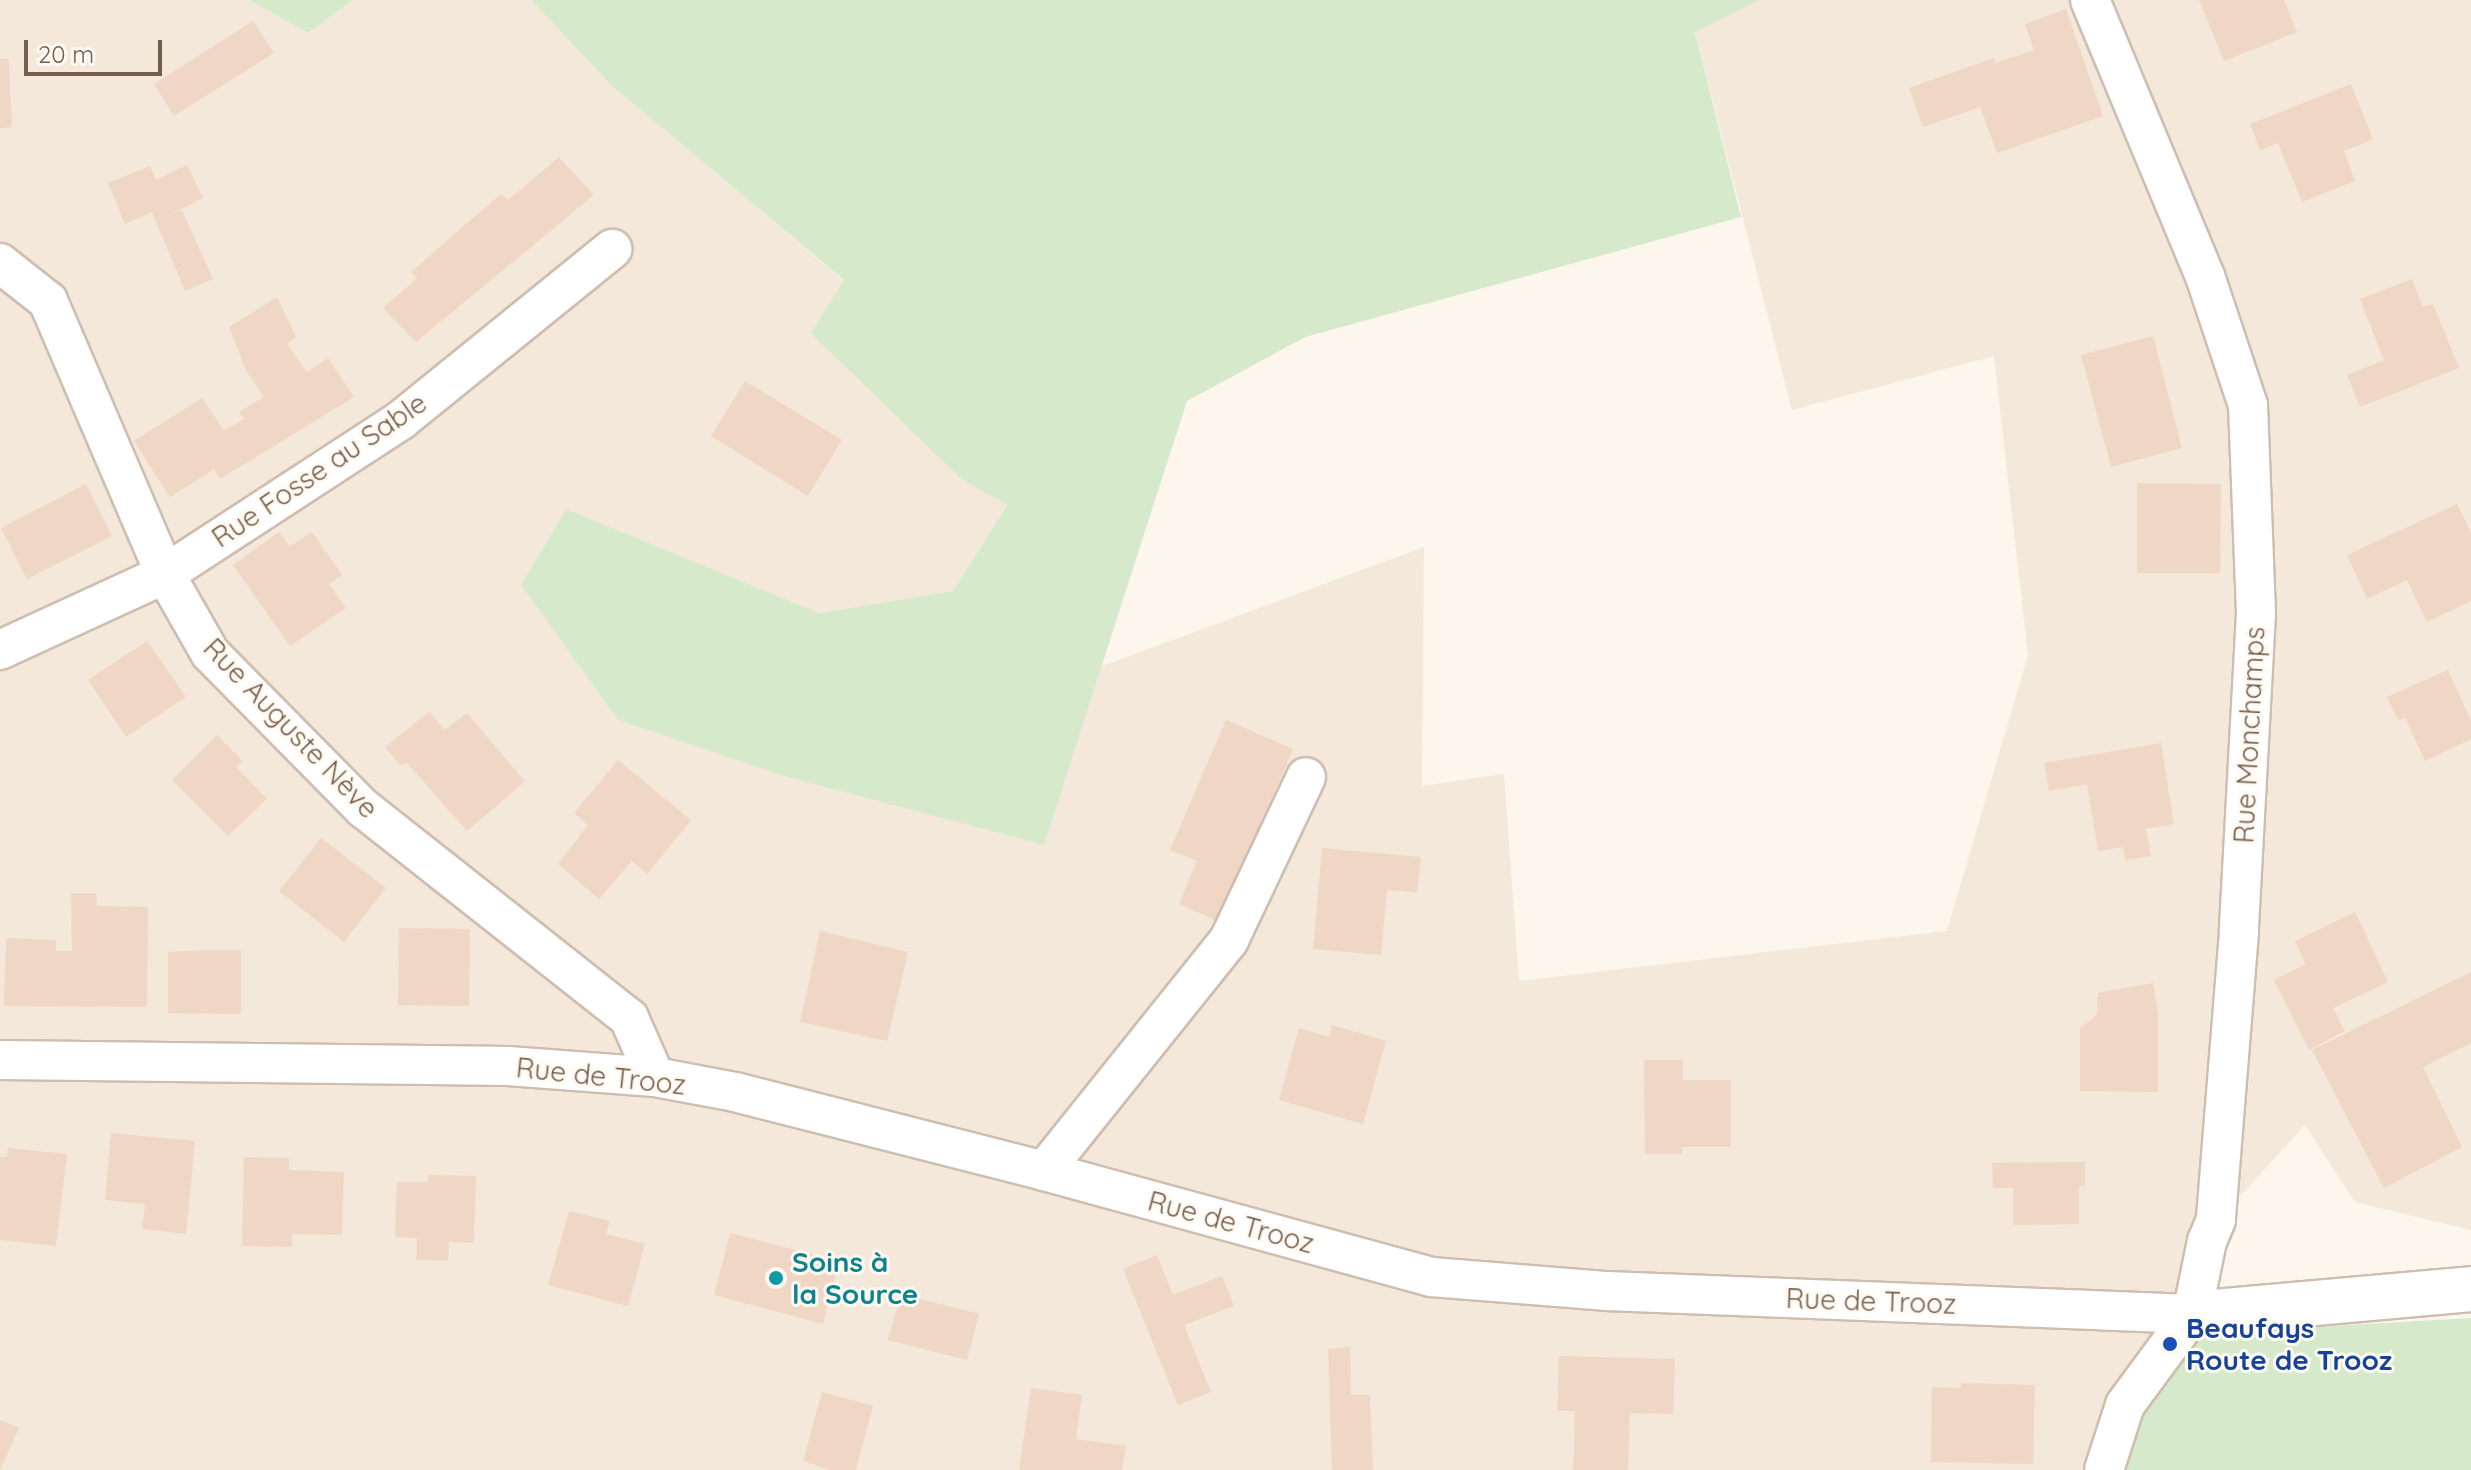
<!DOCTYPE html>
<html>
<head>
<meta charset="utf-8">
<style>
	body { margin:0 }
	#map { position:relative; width:2471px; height:1470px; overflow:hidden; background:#fcf6ec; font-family:Quicksand,sans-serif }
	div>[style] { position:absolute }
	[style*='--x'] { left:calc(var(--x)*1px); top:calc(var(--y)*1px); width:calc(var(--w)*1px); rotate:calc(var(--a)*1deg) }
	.residential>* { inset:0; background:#f3e8da }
	.green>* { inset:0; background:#d6e9ca }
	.building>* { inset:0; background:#f0d6c5 }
	.roads { filter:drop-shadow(2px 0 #cebeb1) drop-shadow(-2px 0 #cebeb1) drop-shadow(0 2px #cebeb1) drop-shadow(0 -2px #cebeb1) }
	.street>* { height:38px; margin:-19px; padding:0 19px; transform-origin:19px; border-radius:19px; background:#fff }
	.secondary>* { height:44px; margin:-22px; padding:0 22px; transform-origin:22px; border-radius:22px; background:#fff }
	.dots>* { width:22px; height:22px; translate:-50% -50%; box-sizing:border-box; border:4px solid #fefaf2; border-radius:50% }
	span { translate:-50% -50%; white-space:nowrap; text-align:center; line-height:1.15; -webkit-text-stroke:6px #fefaf2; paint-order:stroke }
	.street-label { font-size:28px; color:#765e4f }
	.culture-label { font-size:28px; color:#0d838f; font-weight:700 }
	.left { translate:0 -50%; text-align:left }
	.transit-label { font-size:28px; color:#164399; font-weight:700 }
	.scale { position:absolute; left:24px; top:40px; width:138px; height:36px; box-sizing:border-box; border:4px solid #765e4f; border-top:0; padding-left:10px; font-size:24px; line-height:28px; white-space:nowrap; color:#765e4f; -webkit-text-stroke:6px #fefaf2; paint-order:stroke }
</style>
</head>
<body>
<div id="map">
	<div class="residential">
		<div style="clip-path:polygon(0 0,249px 0,308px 33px,353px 0,531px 0,613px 87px,844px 281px,960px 478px,1007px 504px,953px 591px,819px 613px,566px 509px,521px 585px,618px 720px,787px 777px,1043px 844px,1100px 667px,1424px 547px,1422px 786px,1504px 774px,1519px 981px,1947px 931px,2028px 655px,1994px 356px,1792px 410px,1695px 31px,1759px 0,2471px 0,2471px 1230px,2355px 1202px,2305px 1125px,2232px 1205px,2172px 1335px,2125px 1470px,0 1470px)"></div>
	</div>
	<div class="green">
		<div style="clip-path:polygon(249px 0,353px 0,308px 33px)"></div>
		<div style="clip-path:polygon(531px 0,1759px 0,1695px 32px,1741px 217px,1305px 337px,1187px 401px,1044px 845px,787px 777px,618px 720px,521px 585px,566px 509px,819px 613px,953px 591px,1007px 505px,960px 478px,811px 333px,844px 280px,613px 87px)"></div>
		<div style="clip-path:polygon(2471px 1318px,2471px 1470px,2125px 1470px,2172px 1335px)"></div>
	</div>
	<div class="building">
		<div style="clip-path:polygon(2199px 0,2284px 0,2297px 32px,2224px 61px)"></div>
		<div style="clip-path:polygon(2066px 9px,2103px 116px,1997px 153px,1980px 107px,1923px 127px,1909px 88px,1994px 58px,1996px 63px,2034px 50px,2025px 24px)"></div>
		<div style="clip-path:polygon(253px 21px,274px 53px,174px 116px,154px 84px)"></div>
		<div style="clip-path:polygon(0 59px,9px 59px,12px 127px,0 128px)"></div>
		<div style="clip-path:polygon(2351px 84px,2373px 139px,2344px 151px,2355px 181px,2302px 202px,2278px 143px,2260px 150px,2250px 124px)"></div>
		<div style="clip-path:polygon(559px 157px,594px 195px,416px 342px,383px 308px,417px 278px,411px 272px,501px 194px,508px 200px)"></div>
		<div style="clip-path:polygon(187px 165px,203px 198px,171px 214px,182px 210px,213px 279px,185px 291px,152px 212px,125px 224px,108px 183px,150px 166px,156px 180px)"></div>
		<div style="clip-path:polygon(2412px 279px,2423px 307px,2433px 304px,2459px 368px,2360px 407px,2347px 375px,2384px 360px,2360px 299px)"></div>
		<div style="clip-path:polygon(277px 297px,296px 337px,287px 344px,307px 372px,328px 358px,354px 397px,220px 479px,214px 469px,170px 497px,134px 441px,202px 398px,224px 431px,244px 419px,239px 412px,264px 397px,246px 370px,229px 327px)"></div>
		<div style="clip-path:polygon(2153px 336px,2182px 448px,2111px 467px,2081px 355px)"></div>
		<div style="clip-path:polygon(745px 381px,842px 440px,808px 496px,711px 436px)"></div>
		<div style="clip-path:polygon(2137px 483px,2221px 484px,2220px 573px,2137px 573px)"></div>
		<div style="clip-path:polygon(86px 484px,112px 536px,27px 579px,1px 528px)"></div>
		<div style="clip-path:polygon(2457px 504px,2471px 533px,2471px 601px,2427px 622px,2407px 580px,2367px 599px,2347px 555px)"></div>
		<div style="clip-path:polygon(279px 532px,290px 546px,312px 532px,342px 575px,329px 584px,346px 608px,290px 646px,233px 565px)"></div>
		<div style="clip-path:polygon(147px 641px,186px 697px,126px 737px,88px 680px)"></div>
		<div style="clip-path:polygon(2448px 670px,2471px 721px,2471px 739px,2425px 761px,2405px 717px,2398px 720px,2387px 697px)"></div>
		<div style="clip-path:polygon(429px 712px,445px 730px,467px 713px,525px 781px,467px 831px,407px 763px,400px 765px,385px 747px)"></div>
		<div style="clip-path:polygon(1226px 720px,1293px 749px,1219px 922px,1179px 904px,1197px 861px,1170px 850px)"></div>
		<div style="clip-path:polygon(217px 735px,243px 761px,236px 767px,267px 799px,228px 836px,172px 780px)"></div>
		<div style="clip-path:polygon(2161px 743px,2174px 824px,2146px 829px,2151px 856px,2125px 860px,2123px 847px,2098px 851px,2087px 784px,2049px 791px,2044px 763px)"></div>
		<div style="clip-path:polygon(618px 760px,691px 820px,647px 874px,632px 861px,599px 899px,558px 864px,588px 825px,574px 813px)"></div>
		<div style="clip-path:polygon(321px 838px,386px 888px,344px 942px,279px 891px)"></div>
		<div style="clip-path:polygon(1322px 848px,1421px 857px,1417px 892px,1387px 890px,1381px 955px,1313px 949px)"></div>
		<div style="clip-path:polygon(71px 893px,96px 893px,97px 906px,148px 907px,147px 1007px,4px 1006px,6px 938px,56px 940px,56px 951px,72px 951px)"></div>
		<div style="clip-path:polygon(2355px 912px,2388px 982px,2333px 1008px,2345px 1031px,2309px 1050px,2274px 980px,2306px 964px,2295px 941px)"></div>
		<div style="clip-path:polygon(399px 928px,470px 929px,469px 1006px,398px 1005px)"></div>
		<div style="clip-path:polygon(820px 931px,908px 952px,887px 1041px,800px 1022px)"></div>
		<div style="clip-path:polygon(209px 950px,241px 950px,241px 1014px,168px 1013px,168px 952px)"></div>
		<div style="clip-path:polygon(2471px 972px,2471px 1043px,2423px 1067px,2462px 1147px,2384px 1188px,2312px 1050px)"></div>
		<div style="clip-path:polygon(2153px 983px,2158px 1014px,2158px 1092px,2080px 1091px,2080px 1028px,2097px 1015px,2098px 993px)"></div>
		<div style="clip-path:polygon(1332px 1025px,1386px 1041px,1363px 1124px,1279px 1100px,1299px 1028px,1329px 1037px)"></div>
		<div style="clip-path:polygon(1644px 1060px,1683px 1060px,1683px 1080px,1731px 1080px,1731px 1147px,1682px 1147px,1682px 1154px,1645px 1154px)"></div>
		<div style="clip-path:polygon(111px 1133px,195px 1141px,186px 1234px,142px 1229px,145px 1204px,105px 1200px)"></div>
		<div style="clip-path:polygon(8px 1148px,67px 1154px,56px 1246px,0 1240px,0 1157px,7px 1157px)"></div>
		<div style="clip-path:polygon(244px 1157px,289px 1158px,289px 1170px,344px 1172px,342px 1235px,292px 1234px,292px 1247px,242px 1246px)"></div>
		<div style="clip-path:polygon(2085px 1162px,2085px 1186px,2079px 1186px,2079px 1224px,2013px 1225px,2013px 1188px,1993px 1188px,1992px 1163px)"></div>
		<div style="clip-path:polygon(428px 1175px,476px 1176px,474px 1243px,449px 1242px,448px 1261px,416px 1260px,417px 1238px,395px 1237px,397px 1182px,428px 1182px)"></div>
		<div style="clip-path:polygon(569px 1211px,610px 1221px,606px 1234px,645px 1244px,628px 1306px,548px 1285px)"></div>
		<div style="clip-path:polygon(730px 1233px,839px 1261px,823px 1324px,714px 1295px)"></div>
		<div style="clip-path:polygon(1157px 1255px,1173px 1295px,1222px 1276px,1234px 1306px,1184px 1325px,1211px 1392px,1178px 1405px,1123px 1269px)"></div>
		<div style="clip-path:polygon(901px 1294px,979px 1314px,967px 1360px,888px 1340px)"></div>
		<div style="clip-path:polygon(1350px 1347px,1351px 1395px,1370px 1395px,1373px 1470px,1332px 1470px,1328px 1349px)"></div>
		<div style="clip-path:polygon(1559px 1356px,1675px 1359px,1673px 1414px,1630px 1413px,1628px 1470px,1573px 1470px,1575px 1411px,1557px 1411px)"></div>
		<div style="clip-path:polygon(1961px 1383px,2035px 1385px,2033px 1464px,1931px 1462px,1932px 1387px,1961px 1388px)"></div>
		<div style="clip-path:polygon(1031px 1388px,1082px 1395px,1076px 1439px,1126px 1446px,1122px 1470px,1019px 1470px)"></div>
		<div style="clip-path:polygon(822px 1392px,873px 1406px,856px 1470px,830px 1470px,803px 1461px)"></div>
		<div style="clip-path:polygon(0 1420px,19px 1428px,0 1470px)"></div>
	</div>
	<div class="roads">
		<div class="street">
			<div style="--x:2090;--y:0;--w:299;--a:67.4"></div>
			<div style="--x:2205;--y:276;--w:136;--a:71.6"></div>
			<div style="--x:2248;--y:405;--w:208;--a:87.8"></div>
			<div style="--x:2256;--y:613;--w:319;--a:93.1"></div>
			<div style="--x:2239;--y:932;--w:289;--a:94.6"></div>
			<div style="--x:2216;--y:1220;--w:23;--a:113"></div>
			<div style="--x:2207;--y:1241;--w:75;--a:101.6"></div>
			<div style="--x:2192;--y:1314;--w:113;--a:126.4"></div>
			<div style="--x:2125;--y:1405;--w:68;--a:107.9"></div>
			<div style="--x:0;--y:263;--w:61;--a:38.4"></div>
			<div style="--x:48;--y:301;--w:297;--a:66.8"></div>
			<div style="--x:165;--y:574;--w:91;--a:60.3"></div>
			<div style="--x:210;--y:653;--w:218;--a:45.4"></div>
			<div style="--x:363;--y:808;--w:339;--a:38.3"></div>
			<div style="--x:629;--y:1018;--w:64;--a:66.2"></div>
			<div style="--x:0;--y:650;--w:182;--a:-24.7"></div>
			<div style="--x:165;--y:574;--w:282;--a:-33.1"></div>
			<div style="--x:401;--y:420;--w:272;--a:-39"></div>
			<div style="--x:0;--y:1060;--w:508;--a:0.68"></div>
			<div style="--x:508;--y:1066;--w:147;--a:4.3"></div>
			<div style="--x:655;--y:1077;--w:81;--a:10.6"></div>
			<div style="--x:735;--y:1092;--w:319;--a:14.3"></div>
			<div style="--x:1044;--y:1171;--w:402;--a:15.3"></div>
			<div style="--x:1432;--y:1277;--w:176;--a:4.6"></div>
			<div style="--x:1607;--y:1291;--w:585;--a:2.25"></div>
			<div style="--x:1044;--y:1171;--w:296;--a:-51.3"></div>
			<div style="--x:1229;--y:940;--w:180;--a:-64.7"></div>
		</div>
		<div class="secondary">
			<div style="--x:2192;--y:1314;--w:280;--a:-5.1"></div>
		</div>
	</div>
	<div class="dots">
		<div style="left:776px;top:1278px;background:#0f9aa8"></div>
		<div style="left:2170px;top:1344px;background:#1a4fb4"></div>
	</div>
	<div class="street-label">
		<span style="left:319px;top:470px;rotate:-34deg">Rue Fosse au Sable</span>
		<span style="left:291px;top:728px;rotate:46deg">Rue Auguste Nève</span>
		<span style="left:2249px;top:735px;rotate:-87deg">Rue Monchamps</span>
		<span style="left:601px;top:1076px;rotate:6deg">Rue de Trooz</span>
		<span style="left:1231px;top:1222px;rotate:15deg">Rue de Trooz</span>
		<span style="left:1871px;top:1301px;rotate:2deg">Rue de Trooz</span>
	</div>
	<div class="culture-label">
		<span class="left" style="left:792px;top:1278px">Soins à<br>la Source</span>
	</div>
	<div class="transit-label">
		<span class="left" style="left:2186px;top:1344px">Beaufays<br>Route de Trooz</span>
	</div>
	<div class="scale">20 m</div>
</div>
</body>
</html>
